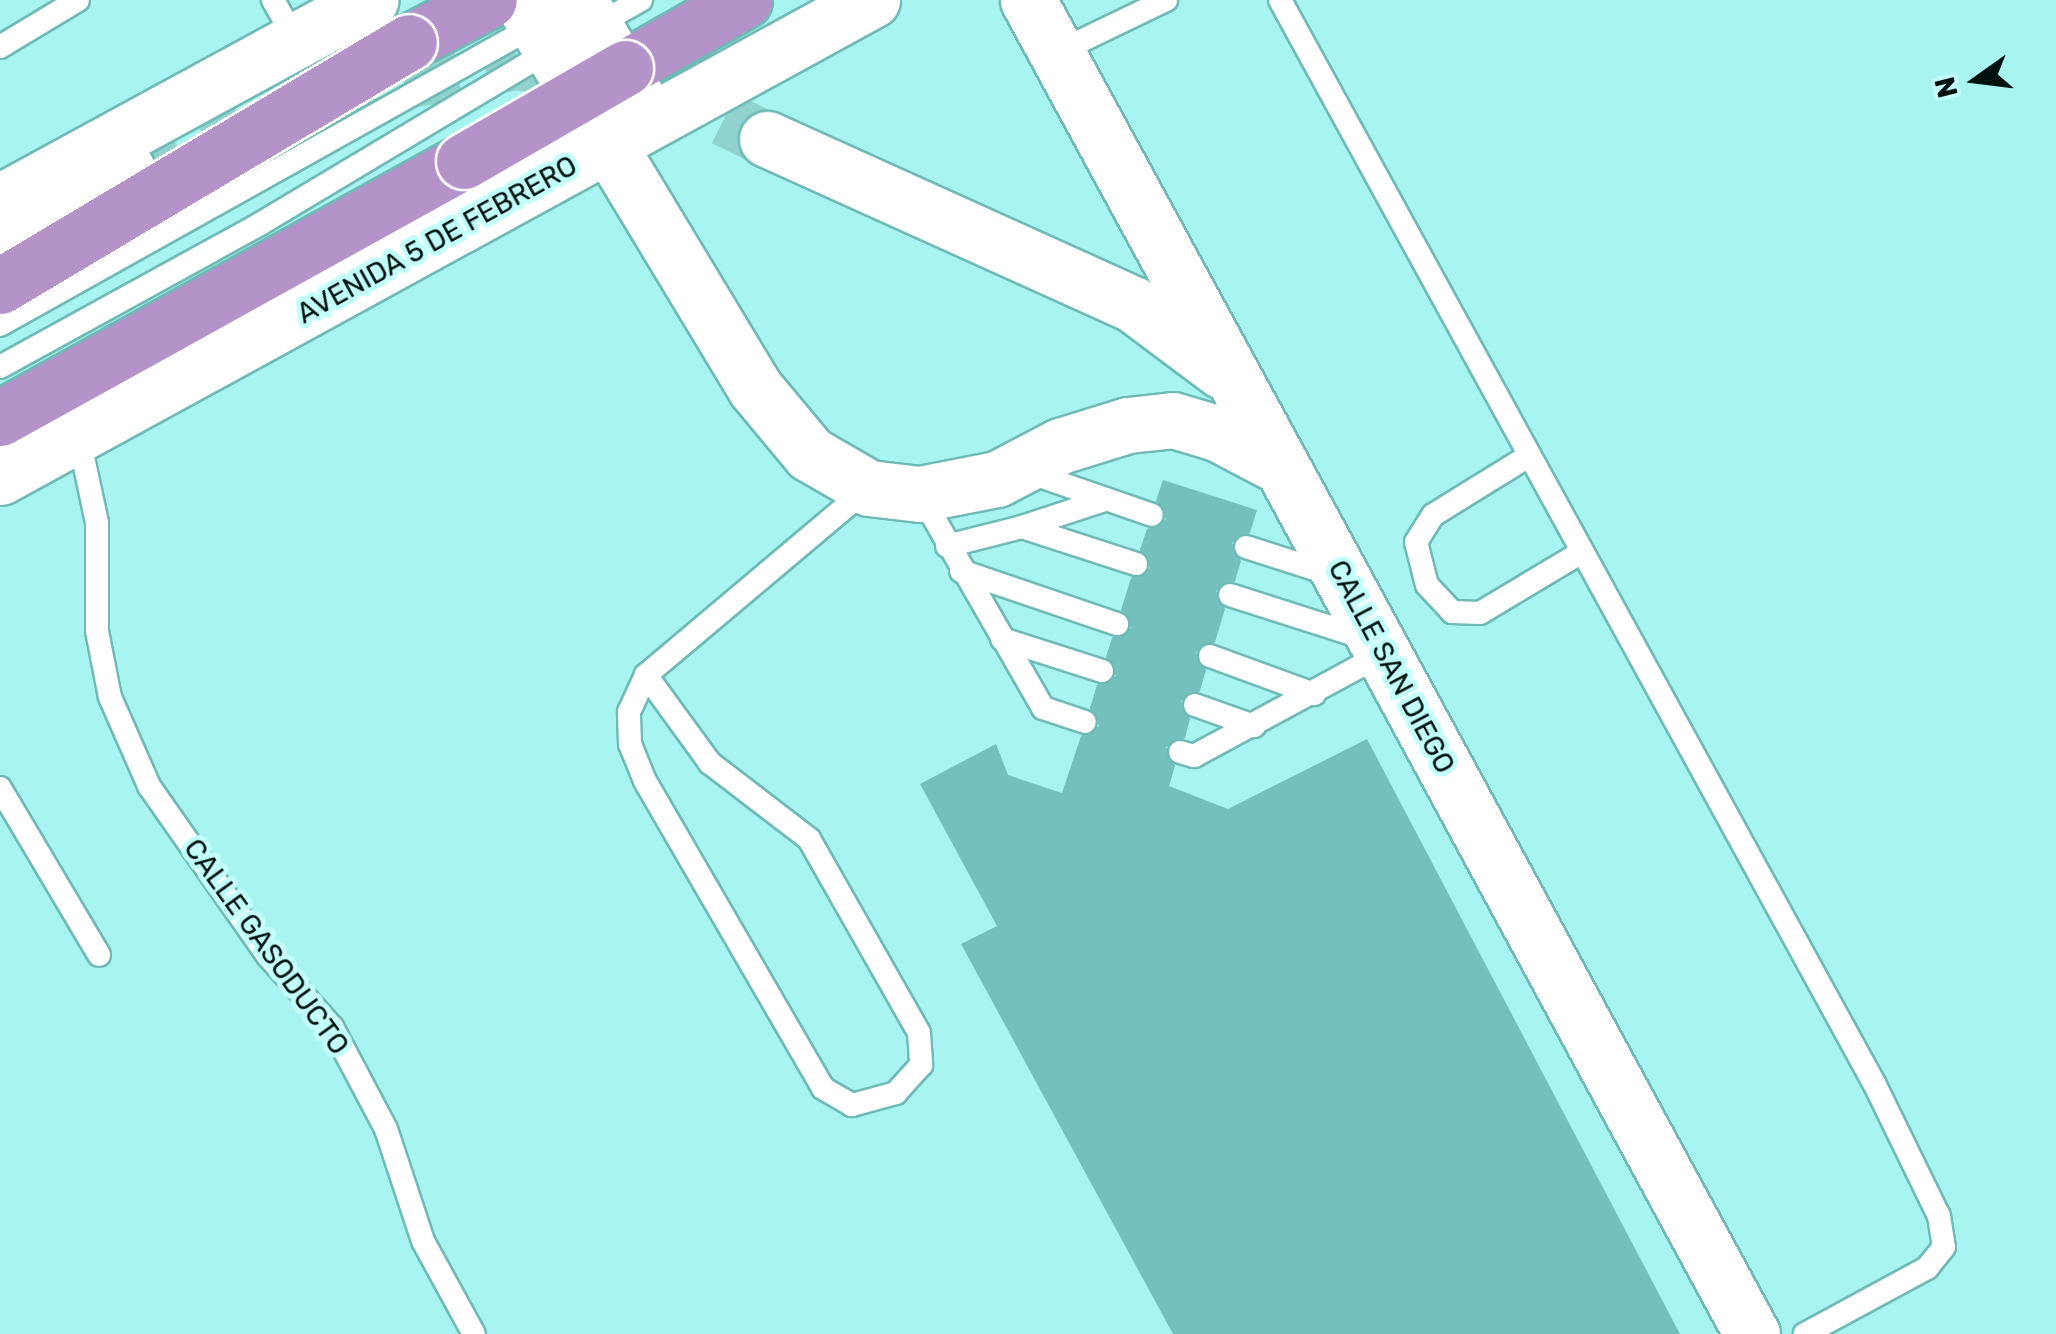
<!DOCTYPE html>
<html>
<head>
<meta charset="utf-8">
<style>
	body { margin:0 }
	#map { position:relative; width:2056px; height:1334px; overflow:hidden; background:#a8f4f0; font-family:Rubik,sans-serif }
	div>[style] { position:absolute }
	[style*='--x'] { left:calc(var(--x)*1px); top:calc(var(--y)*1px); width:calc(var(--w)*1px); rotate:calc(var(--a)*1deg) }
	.building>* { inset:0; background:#74c0bc }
	.tertiary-tunnel>* { height:55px; margin-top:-27.5px; transform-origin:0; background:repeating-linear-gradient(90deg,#8fd2ce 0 55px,transparent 0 83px) }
	.roads { filter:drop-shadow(2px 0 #6fbab6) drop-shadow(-2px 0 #6fbab6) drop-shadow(0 2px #6fbab6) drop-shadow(0 -2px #6fbab6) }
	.service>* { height:22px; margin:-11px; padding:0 11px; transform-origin:11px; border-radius:11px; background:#fff }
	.tertiary>* { height:55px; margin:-27.5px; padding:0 27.5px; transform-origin:27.5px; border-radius:27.5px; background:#fff }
	.secondary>* { height:55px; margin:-27.5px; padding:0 27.5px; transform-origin:27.5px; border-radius:27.5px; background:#fff }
	.trunk>* { height:55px; margin:-27.5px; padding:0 27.5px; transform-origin:27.5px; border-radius:27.5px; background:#b493c8 }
	.bridges { filter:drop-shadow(2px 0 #fff) drop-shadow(-2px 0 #fff) drop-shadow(0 2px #fff) drop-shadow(0 -2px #fff) }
	.trunk-bridge>* { height:55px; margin:-27.5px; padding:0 27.5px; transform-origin:27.5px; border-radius:27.5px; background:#b493c8 }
	span { translate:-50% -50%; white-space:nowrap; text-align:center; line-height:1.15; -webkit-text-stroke:10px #c3fffb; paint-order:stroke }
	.street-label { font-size:28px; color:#001110 }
	.north { position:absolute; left:1926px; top:30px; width:100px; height:100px; -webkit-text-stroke:8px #c3fffb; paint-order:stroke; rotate:256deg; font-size:28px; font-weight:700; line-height:40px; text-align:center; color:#001110 }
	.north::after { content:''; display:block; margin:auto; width:35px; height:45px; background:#001110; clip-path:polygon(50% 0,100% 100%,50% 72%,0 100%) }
</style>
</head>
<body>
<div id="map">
	<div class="building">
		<div style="clip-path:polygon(1163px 480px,1257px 510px,1250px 533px,1232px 543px,1241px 561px,1235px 581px,1216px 591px,1225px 609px,1215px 642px,1196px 652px,1206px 670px,1200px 691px,1181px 701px,1190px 719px,1185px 738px,1166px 747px,1175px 766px,1169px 786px,1228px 809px,1367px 739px,1680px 1334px,1173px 1334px,961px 944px,997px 926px,920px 784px,996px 744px,1008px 775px,1062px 793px,1081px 736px,1099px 726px,1090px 708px,1097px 685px,1116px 676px,1106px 657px,1112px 638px,1131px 628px,1121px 610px,1131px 578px,1150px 568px,1140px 550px,1147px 529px,1166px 519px,1156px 501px)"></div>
	</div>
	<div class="tertiary-tunnel">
		<div style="--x:322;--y:95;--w:198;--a:-9.6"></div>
		<div style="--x:517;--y:62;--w:134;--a:8.1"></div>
		<div style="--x:650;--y:81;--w:131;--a:26.4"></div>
		<div style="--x:127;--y:169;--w:123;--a:-21.4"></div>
	</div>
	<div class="roads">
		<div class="service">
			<div style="--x:273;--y:0;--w:43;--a:60.4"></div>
			<div style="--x:1280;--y:0;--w:1237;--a:61.26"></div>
			<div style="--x:1875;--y:1085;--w:146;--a:64"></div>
			<div style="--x:1939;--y:1216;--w:31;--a:81"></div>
			<div style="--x:1944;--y:1247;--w:27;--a:129"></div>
			<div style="--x:1927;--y:1268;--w:139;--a:151.6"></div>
			<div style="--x:593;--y:27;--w:55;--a:-29.4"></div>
			<div style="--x:0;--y:47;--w:91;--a:-31.1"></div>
			<div style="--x:1058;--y:52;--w:120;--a:-25.7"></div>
			<div style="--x:0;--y:325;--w:616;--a:-29.23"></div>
			<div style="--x:0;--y:367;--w:297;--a:-28.8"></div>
			<div style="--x:260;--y:224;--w:340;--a:-30.9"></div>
			<div style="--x:78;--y:434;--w:91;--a:77.9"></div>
			<div style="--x:97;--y:523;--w:108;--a:90"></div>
			<div style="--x:97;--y:631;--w:67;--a:78.9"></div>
			<div style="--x:110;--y:697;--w:97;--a:66.3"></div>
			<div style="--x:149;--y:786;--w:208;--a:55"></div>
			<div style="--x:268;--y:956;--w:96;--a:48"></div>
			<div style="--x:332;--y:1027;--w:115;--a:62.1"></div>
			<div style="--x:386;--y:1129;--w:118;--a:71.7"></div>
			<div style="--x:423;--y:1241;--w:106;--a:61.3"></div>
			<div style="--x:1527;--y:457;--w:110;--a:148.3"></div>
			<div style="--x:1433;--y:515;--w:32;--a:122"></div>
			<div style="--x:1416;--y:542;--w:44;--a:75.7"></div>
			<div style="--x:1427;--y:585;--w:37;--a:47"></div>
			<div style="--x:1452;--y:612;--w:28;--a:2"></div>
			<div style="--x:1480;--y:613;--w:119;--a:-30.9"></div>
			<div style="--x:1025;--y:471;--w:134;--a:19.1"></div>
			<div style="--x:920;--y:494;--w:247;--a:60.1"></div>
			<div style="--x:1043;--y:708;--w:44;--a:18.4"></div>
			<div style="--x:1022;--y:527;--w:89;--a:-18.2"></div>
			<div style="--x:947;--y:546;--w:77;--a:-14.2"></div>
			<div style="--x:1022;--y:527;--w:120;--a:18"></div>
			<div style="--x:1246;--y:547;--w:91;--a:17.8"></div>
			<div style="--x:961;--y:571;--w:165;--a:18.8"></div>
			<div style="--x:1230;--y:595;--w:142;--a:17.7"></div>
			<div style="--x:1002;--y:639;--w:105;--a:17.7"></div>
			<div style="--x:1210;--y:656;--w:111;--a:20.1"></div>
			<div style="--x:646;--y:675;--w:109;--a:54"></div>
			<div style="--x:710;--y:763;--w:125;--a:37.5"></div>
			<div style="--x:809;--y:839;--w:223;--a:60.4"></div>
			<div style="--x:919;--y:1033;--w:32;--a:86"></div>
			<div style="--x:921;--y:1065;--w:38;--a:132"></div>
			<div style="--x:896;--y:1093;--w:46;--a:164.7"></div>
			<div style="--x:852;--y:1105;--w:34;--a:-150"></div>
			<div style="--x:823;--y:1088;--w:355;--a:-120.1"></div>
			<div style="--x:645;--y:781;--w:40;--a:-112"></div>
			<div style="--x:630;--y:744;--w:32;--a:-92"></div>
			<div style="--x:629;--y:712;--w:41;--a:-65.3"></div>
			<div style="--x:646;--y:675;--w:289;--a:-40.1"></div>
			<div style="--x:1195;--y:705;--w:63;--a:19.6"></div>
			<div style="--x:1180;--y:752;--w:15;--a:16"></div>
			<div style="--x:1194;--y:756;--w:215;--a:-28.4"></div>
			<div style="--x:0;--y:788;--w:194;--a:59.3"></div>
		</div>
		<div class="tertiary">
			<div style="--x:1028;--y:0;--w:532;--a:61.46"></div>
			<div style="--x:767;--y:139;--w:403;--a:24.3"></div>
			<div style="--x:1134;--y:305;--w:109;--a:36.8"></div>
			<div style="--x:0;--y:239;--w:145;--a:-28.9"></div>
		</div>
		<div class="secondary">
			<div style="--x:521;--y:0;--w:453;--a:58.9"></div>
			<div style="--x:755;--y:388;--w:86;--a:50.2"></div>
			<div style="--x:810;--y:454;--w:68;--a:30"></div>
			<div style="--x:869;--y:488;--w:51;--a:6.7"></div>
			<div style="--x:920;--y:494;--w:78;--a:-11"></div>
			<div style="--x:997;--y:479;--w:71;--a:-27.6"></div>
			<div style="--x:1060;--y:446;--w:71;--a:-17.2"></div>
			<div style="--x:1128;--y:425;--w:45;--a:-6.3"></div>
			<div style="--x:1173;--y:420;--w:46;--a:16.5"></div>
			<div style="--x:1217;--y:433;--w:73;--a:27.6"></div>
			<div style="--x:1282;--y:467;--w:986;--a:61.54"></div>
			<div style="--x:579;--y:0;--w:129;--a:59.3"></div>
			<div style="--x:0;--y:202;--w:422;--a:-28.6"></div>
			<div style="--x:0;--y:477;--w:994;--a:-28.68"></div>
		</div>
		<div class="trunk">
			<div style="--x:409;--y:42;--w:90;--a:-27.7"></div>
			<div style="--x:625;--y:68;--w:137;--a:-29.7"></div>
			<div style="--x:0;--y:418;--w:530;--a:-28.98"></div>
		</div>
	</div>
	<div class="bridges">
		<div class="trunk-bridge">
			<div style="--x:464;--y:161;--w:186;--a:-30"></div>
			<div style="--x:0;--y:286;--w:476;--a:-30.8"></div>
		</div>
	</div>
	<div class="street-label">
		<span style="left:437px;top:240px;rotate:-29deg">AVENIDA 5 DE FEBRERO</span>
		<span style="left:1391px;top:667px;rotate:62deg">CALLE SAN DIEGO</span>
		<span style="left:266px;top:947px;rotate:54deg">CALLE GASODUCTO</span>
	</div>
	<div class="north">N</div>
</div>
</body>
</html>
